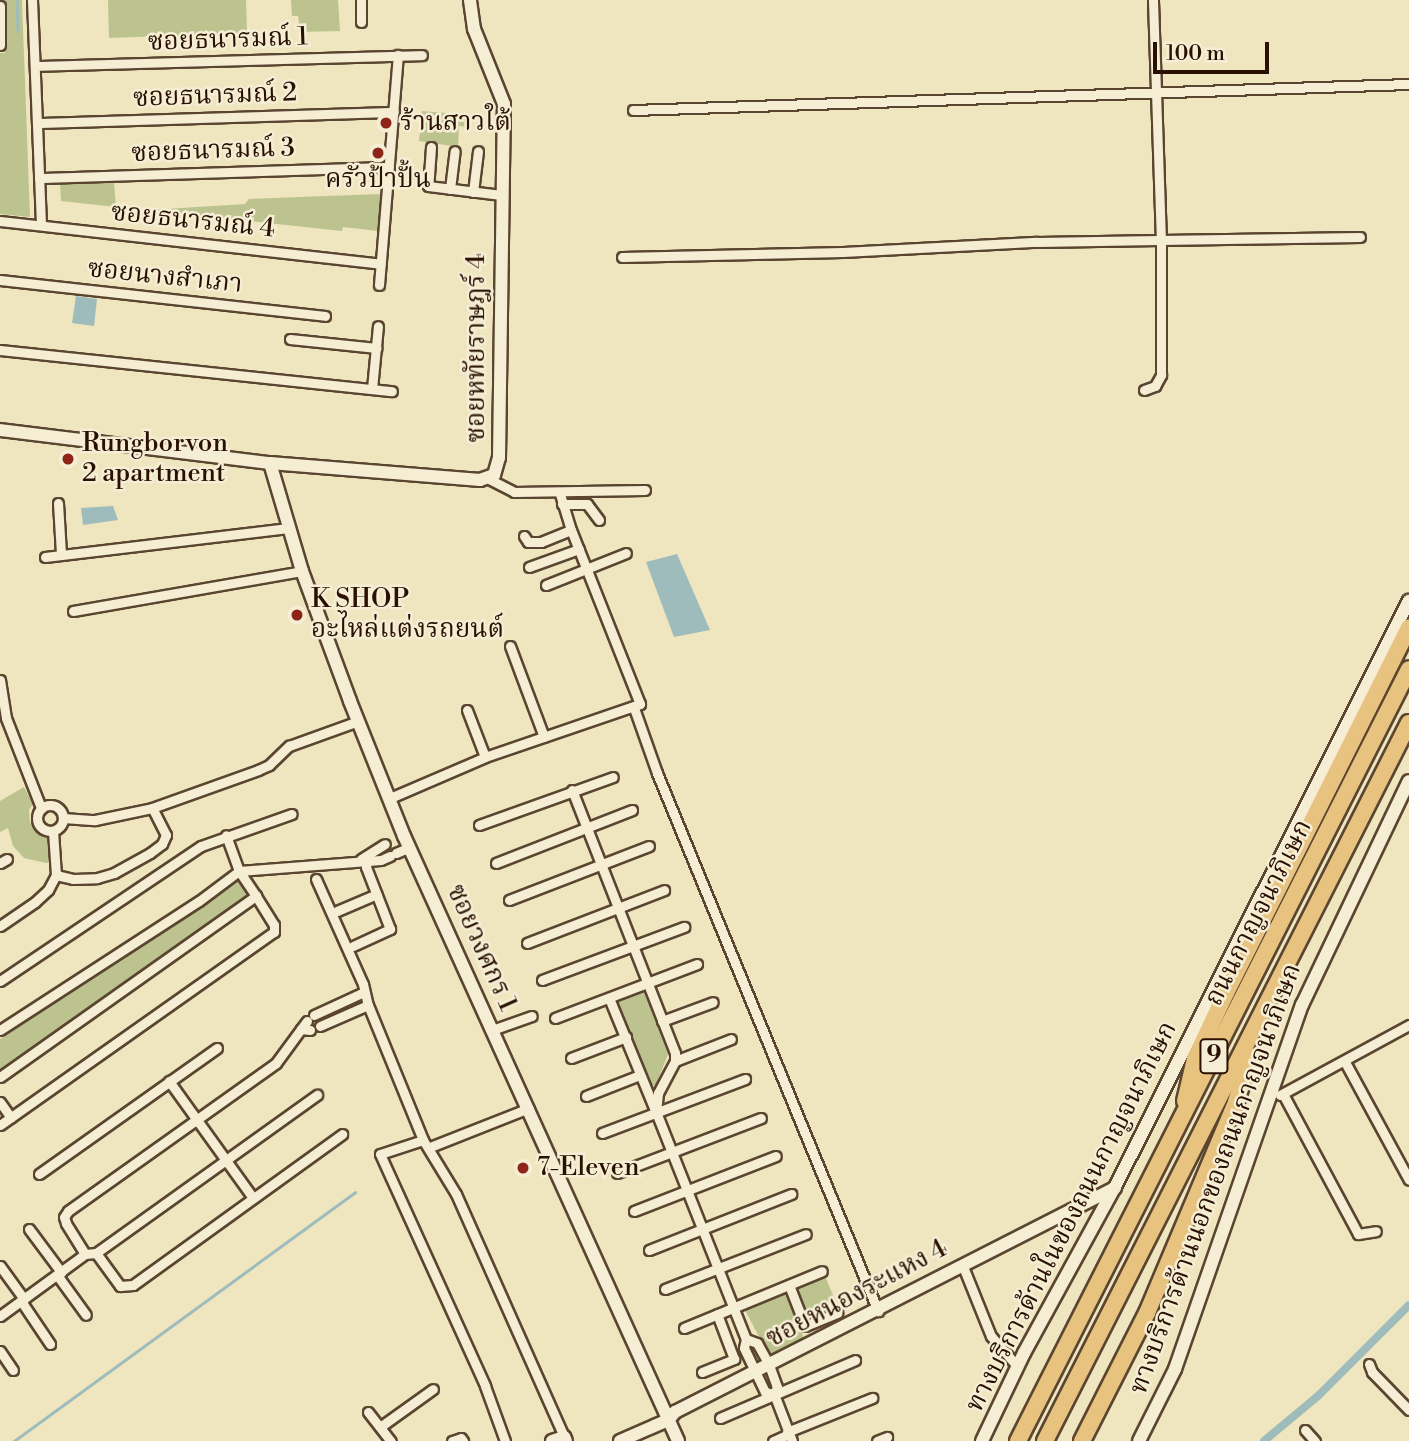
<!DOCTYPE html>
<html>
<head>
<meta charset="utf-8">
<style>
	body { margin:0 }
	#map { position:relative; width:1409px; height:1441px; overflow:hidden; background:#efe5be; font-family:"Libre Bodoni","Noto Serif Thai",serif }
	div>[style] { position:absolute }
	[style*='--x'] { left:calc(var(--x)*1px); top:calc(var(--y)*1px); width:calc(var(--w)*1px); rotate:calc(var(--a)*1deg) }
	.green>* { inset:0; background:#bdc38f }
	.water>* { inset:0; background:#9fbcbc }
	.stream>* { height:2.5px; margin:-1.25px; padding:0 1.25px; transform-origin:1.25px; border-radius:1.25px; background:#9fbcbc }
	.canal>* { height:8px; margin:-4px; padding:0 4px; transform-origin:4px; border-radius:4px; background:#9fbcbc }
	.roads { filter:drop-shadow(2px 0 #5a4530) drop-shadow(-2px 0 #5a4530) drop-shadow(0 2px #5a4530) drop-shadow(0 -2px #5a4530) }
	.street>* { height:9px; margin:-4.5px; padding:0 4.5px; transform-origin:4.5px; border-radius:4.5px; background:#f5eed5 }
	.street>.ring { margin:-4.5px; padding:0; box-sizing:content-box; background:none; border:9px solid #f5eed5; border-radius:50% }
	.secondary>* { height:12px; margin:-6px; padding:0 6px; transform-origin:6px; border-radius:6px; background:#f5eed5 }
	.highway>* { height:16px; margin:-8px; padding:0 8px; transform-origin:8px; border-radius:8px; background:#e8c27f }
	.dots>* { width:19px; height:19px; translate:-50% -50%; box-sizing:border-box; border:4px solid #f5eed5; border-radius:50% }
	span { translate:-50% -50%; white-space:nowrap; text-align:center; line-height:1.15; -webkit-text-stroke:5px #f5eed5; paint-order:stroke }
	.shield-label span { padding:2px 5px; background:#f5eed5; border:2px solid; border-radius:5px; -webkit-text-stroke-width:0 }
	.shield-label { font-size:24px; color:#291000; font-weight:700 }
	.street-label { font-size:26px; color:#291000 }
	.poi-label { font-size:26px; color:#291000 }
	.left { translate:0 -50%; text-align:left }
	.scale { position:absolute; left:1153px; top:42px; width:116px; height:32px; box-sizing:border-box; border:4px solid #291000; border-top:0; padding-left:9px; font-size:21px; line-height:24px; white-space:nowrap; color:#291000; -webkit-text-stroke:5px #f5eed5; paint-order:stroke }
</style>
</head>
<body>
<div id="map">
	<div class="green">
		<div style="clip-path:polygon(0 0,22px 0,30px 217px,0 214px,0 53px,5px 53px,6px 44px)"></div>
		<div style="clip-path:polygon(108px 0,246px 0,247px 33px,109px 38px)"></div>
		<div style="clip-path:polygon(291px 0,338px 0,340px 31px,300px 32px,298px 16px,292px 16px)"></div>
		<div style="clip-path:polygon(422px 111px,469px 115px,468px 127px,459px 126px,458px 147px,419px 141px)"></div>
		<div style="clip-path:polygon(114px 182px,116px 207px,61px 201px,60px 183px)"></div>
		<div style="clip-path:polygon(381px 194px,378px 231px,343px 227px,342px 231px,148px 210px,245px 204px,249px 199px)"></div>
		<div style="clip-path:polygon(24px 787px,33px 804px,29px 810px,30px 822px,36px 831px,55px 835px,59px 861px,46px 863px,24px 858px,13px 846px,8px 828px,0 832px,0 801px)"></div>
		<div style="clip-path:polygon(239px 878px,253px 896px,0 1070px,0 1039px,206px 905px)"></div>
		<div style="clip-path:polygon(643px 989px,668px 1054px,656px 1085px,650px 1086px,615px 1000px)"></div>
		<div style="clip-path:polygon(825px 1276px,838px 1307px,807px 1319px,795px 1288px)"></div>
		<div style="clip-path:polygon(785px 1294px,804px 1338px,769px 1356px,745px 1310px)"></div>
	</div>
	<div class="water">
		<div style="clip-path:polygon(76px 296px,97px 299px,94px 326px,72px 323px)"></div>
		<div style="clip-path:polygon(113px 506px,118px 520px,83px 525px,81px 508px)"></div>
		<div style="clip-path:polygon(677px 554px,710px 630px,674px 637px,646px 562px)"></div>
	</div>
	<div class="stream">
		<div style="--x:17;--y:0;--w:31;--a:88"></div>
		<div style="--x:14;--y:1441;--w:422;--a:-36.1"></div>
	</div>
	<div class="canal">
		<div style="--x:1264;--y:1441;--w:72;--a:-39.9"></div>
		<div style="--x:1319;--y:1395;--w:127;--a:-45"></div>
	</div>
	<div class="roads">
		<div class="street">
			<div style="--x:32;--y:0;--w:225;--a:87.7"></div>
			<div style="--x:361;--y:0;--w:22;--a:90"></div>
			<div style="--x:0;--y:6;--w:39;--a:90"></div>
			<div style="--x:35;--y:66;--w:387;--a:-1.6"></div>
			<div style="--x:633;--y:110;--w:776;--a:-1.92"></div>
			<div style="--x:37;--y:123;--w:357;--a:-1.8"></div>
			<div style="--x:431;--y:147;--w:39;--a:94"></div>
			<div style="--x:428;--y:186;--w:74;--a:7"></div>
			<div style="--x:39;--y:178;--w:350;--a:-1.8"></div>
			<div style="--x:450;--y:189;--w:38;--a:-83"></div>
			<div style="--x:473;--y:192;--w:41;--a:-83"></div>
			<div style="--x:0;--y:221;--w:383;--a:6.4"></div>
			<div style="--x:622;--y:257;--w:221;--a:-1.3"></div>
			<div style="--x:843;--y:252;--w:194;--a:-3"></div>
			<div style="--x:1037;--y:242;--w:323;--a:-0.9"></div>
			<div style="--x:0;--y:280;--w:327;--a:6.3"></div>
			<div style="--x:379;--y:285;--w:231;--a:-85.3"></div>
			<div style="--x:290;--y:339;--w:87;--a:5.9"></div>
			<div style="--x:0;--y:350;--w:394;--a:6"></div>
			<div style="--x:372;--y:389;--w:63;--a:-84.6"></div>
			<div style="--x:1144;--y:390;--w:12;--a:-20"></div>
			<div style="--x:1155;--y:386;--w:13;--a:-61"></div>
			<div style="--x:1161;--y:375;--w:133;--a:-90"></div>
			<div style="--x:1161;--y:242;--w:242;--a:-91.9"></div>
			<div style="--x:489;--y:479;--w:28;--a:27"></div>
			<div style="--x:514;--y:492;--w:131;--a:-0.9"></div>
			<div style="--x:58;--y:503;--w:51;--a:86.6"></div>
			<div style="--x:562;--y:504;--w:25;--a:0"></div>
			<div style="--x:587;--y:504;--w:20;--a:53"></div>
			<div style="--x:524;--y:536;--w:7;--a:56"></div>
			<div style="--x:528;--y:542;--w:13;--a:0"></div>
			<div style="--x:541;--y:542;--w:32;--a:-22"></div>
			<div style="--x:45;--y:557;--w:245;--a:-6.8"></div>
			<div style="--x:529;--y:567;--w:53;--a:-19.8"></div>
			<div style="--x:546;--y:585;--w:86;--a:-21.8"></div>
			<div style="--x:73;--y:611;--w:232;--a:-9.9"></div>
			<div style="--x:510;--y:646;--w:97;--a:69.5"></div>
			<div style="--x:0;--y:680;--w:38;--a:81"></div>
			<div style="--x:6;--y:718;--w:97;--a:68.7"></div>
			<div style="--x:634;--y:708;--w:69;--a:70.5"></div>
			<div style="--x:657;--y:773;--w:582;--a:67.67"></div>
			<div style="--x:467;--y:710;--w:50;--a:69"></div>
			<div style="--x:572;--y:790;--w:282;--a:68.6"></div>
			<div style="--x:675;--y:1053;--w:8;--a:90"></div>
			<div style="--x:675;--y:1061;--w:36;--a:118"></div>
			<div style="--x:658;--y:1093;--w:19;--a:96"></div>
			<div style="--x:656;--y:1112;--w:244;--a:68.4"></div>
			<div style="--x:746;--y:1339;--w:9;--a:103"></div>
			<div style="--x:744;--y:1348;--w:49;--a:64.5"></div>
			<div style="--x:765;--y:1392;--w:9;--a:13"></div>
			<div style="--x:390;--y:798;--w:103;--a:-23.3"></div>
			<div style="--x:485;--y:757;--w:164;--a:-18.9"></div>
			<div style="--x:640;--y:704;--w:187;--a:-111.6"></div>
			<div style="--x:571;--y:530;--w:39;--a:-107"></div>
			<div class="ring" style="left:37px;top:805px;width:17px;height:17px"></div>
			<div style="--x:63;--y:818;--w:32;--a:4"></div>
			<div style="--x:95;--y:820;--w:58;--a:-11.9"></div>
			<div style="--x:152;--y:808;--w:113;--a:-19.7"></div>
			<div style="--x:258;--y:770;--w:12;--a:-24"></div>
			<div style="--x:269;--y:765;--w:28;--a:-44"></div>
			<div style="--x:289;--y:746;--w:73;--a:-19.9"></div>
			<div style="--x:479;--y:825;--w:142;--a:-19.7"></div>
			<div style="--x:396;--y:853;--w:15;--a:-23"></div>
			<div style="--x:361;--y:859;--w:28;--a:-32"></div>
			<div style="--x:0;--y:863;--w:8;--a:-30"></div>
			<div style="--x:496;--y:863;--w:146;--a:-21.3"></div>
			<div style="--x:56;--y:875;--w:17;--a:13"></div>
			<div style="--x:73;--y:879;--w:24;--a:-2"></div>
			<div style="--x:97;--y:878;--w:18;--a:-16"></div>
			<div style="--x:114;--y:873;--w:41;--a:-29.1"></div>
			<div style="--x:150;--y:853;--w:15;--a:-37"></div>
			<div style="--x:162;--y:844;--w:10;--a:-66"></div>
			<div style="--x:166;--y:835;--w:30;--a:-117"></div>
			<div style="--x:316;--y:879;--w:115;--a:65.9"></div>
			<div style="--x:363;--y:984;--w:22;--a:77"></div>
			<div style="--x:368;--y:1005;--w:146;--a:67.8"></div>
			<div style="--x:423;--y:1140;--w:63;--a:58.6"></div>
			<div style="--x:456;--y:1194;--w:266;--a:66"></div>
			<div style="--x:509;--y:900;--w:150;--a:-21.1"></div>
			<div style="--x:337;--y:911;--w:43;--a:-23"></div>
			<div style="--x:0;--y:926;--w:42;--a:-34.4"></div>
			<div style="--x:35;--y:902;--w:18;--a:-43"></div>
			<div style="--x:48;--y:890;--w:17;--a:-62"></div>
			<div style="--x:56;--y:875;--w:44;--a:-93.9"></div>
			<div style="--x:527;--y:943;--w:147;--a:-21.1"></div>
			<div style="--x:353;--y:946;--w:41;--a:-24.7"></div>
			<div style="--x:390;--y:929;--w:66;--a:-111.2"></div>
			<div style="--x:366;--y:867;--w:7;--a:-82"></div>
			<div style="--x:542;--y:980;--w:152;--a:-20.5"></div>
			<div style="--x:0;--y:981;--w:242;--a:-33.9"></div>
			<div style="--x:201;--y:846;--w:96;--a:-19.4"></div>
			<div style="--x:609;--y:998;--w:121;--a:67.7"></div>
			<div style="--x:314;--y:1015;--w:55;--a:-24.7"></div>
			<div style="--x:555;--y:1018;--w:152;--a:-20.8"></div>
			<div style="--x:307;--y:1021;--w:10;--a:127"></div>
			<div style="--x:301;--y:1029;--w:9;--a:6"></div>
			<div style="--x:662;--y:1021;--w:54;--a:-20.4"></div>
			<div style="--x:320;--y:1026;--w:52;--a:-23.6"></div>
			<div style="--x:0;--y:1030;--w:237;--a:-33"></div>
			<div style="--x:199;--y:901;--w:50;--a:-36.9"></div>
			<div style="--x:239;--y:871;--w:142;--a:-4.4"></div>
			<div style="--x:381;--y:860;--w:10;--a:-24"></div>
			<div style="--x:492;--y:1030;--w:42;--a:-19.3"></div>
			<div style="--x:571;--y:1058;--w:59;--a:-20.9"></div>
			<div style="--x:675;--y:1061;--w:60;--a:-21.4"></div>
			<div style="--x:1345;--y:1062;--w:134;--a:61.5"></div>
			<div style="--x:0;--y:1077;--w:314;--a:-35.3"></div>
			<div style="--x:256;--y:896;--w:30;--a:-124"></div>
			<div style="--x:239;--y:871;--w:38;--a:-110"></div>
			<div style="--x:169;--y:1081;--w:144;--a:54.3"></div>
			<div style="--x:1283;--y:1094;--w:159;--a:61.8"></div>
			<div style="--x:1358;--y:1234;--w:18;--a:-9"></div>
			<div style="--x:1280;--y:1095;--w:147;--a:-28.5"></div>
			<div style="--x:586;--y:1096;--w:58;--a:-21.3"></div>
			<div style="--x:0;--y:1102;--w:19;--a:55"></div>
			<div style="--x:0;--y:1125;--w:335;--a:-35.2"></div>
			<div style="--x:274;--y:932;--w:7;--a:-90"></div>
			<div style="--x:274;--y:925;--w:34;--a:-122"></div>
			<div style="--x:602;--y:1133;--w:153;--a:-20.7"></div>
			<div style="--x:423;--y:1140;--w:45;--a:162"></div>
			<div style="--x:380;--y:1154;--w:255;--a:65.6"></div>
			<div style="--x:485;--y:1386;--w:59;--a:70"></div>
			<div style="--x:430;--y:1147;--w:106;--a:-21.5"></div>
			<div style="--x:617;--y:1173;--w:154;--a:-20.9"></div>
			<div style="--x:39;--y:1174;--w:218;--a:-35.3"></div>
			<div style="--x:634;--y:1211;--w:152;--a:-21.2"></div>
			<div style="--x:29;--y:1229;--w:54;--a:53.3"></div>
			<div style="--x:649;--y:1250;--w:153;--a:-21.5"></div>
			<div style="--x:96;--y:1253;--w:41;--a:54"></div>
			<div style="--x:120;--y:1286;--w:13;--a:-4"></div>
			<div style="--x:133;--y:1285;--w:258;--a:-35.8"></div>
			<div style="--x:85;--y:1254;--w:36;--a:-122"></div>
			<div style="--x:66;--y:1223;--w:6;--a:-108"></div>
			<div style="--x:64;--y:1217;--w:7;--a:-56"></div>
			<div style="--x:68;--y:1211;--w:255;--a:-35.4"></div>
			<div style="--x:276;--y:1063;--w:42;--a:-53.7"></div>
			<div style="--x:962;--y:1264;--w:78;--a:68.1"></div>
			<div style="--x:991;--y:1336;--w:40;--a:49"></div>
			<div style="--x:0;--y:1266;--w:41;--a:54"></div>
			<div style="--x:57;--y:1275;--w:49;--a:54.1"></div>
			<div style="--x:789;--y:1285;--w:44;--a:68.7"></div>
			<div style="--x:805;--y:1326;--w:35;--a:-22"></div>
			<div style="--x:665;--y:1289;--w:151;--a:-21.3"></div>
			<div style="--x:21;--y:1301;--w:52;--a:56"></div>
			<div style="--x:0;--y:1316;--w:105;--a:-36.1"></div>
			<div style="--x:85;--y:1254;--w:11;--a:-5"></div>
			<div style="--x:96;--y:1253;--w:272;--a:-35.6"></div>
			<div style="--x:684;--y:1328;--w:149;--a:-22.4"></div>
			<div style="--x:746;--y:1339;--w:12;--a:20"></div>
			<div style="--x:757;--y:1343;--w:25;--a:61"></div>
			<div style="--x:769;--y:1365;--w:23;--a:70"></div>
			<div style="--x:777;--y:1387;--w:8;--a:113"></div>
			<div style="--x:774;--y:1394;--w:50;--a:69"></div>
			<div style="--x:0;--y:1351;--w:23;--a:56"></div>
			<div style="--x:1369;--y:1364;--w:9;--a:69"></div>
			<div style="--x:1372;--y:1372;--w:53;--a:45.8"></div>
			<div style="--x:702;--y:1372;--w:35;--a:-22"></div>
			<div style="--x:734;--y:1359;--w:48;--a:-110.7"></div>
			<div style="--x:368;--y:1412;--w:37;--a:52"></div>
			<div style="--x:720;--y:1418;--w:147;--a:-23.2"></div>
			<div style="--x:380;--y:1427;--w:65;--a:-35.6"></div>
			<div style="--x:1305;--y:1430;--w:15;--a:48"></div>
			<div style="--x:787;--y:1432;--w:92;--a:-21.8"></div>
			<div style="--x:452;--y:1441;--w:9;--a:-18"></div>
			<div style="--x:461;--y:1438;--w:4;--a:56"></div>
			<div style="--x:773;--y:1441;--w:17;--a:-24"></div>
			<div style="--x:877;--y:1441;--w:11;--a:-22"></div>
		</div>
		<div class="secondary">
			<div style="--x:0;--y:430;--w:272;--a:7"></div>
			<div style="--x:270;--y:463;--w:211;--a:4.6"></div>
			<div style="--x:480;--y:480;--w:15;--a:-20"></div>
			<div style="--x:494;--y:475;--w:18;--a:-74"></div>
			<div style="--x:499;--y:458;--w:354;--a:-89.2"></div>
			<div style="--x:504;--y:104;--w:81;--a:-111.8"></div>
			<div style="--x:474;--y:29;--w:29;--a:-98"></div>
			<div style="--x:270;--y:463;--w:113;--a:73.5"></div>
			<div style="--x:302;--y:571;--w:139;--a:69.7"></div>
			<div style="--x:350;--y:701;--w:145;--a:68.2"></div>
			<div style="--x:404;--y:836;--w:664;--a:65.63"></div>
			<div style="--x:552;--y:1441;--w:13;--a:-18"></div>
			<div style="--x:564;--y:1437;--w:4;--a:63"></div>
			<div style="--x:620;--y:1441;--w:52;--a:-23.6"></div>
			<div style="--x:668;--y:1420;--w:11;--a:-49"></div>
			<div style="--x:675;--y:1412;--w:494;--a:-27"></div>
			<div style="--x:982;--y:1441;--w:98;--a:-64.5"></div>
			<div style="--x:1024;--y:1353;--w:189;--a:-61.3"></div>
			<div style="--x:1115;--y:1187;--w:656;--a:-63.36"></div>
			<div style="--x:1139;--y:1441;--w:80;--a:-63.4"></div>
			<div style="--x:1175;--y:1369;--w:386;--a:-70.8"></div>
			<div style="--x:1302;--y:1005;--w:248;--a:-64.5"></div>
		</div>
		<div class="highway">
			<div style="--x:1185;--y:1101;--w:43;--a:-76.6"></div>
			<div style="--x:1195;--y:1059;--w:73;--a:-64.8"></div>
			<div style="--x:1226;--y:993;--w:409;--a:-63.4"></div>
			<div style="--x:1018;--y:1441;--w:865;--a:-63.14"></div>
			<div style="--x:1045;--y:1441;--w:805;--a:-63.12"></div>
			<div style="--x:1082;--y:1441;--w:144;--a:-63.1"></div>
			<div style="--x:1147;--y:1313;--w:229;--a:-67.1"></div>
			<div style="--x:1236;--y:1102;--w:48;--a:-73.1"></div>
		</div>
	</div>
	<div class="dots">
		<div style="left:386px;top:123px;background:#8f2418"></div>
		<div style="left:378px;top:153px;background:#8f2418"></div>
		<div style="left:68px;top:459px;background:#8f2418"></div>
		<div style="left:297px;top:615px;background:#8f2418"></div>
		<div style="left:523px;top:1168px;background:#8f2418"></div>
	</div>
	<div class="shield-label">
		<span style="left:1214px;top:1056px">9</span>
	</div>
	<div class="street-label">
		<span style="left:228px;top:40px;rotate:-2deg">ซอยธนารมณ์ 1</span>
		<span style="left:215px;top:96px;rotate:-2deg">ซอยธนารมณ์ 2</span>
		<span style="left:213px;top:151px;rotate:-2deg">ซอยธนารมณ์ 3</span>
		<span style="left:193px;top:221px;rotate:6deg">ซอยธนารมณ์ 4</span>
		<span style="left:165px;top:277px;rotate:6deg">ซอยนางสำเภา</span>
		<span style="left:477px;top:348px;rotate:-90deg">ซอยหทัยราษฎร์ 4</span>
		<span style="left:1259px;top:913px;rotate:-63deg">ถนนกาญจนาภิเษก</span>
		<span style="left:481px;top:948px;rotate:66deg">ซอยวงศกร 1</span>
		<span style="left:1216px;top:1179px;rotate:-70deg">ทางบริการด้านนอกของถนนกาญจนาภิเษก</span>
		<span style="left:1072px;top:1217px;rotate:-63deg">ทางบริการด้านในของถนนกาญจนาภิเษก</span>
		<span style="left:857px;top:1294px;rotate:-28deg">ซอยหนองระแหง 4</span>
	</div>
	<div class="poi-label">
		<span class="left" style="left:400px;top:123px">ร้านสาวใต้</span>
		<span style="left:378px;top:180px">ครัวป้าปั้น</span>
		<span class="left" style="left:82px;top:459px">Rungborvon<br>2 apartment</span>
		<span class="left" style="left:311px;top:615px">K SHOP<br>อะไหล่แต่งรถยนต์</span>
		<span class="left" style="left:537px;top:1168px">7-Eleven</span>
	</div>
	<div class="scale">100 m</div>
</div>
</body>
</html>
